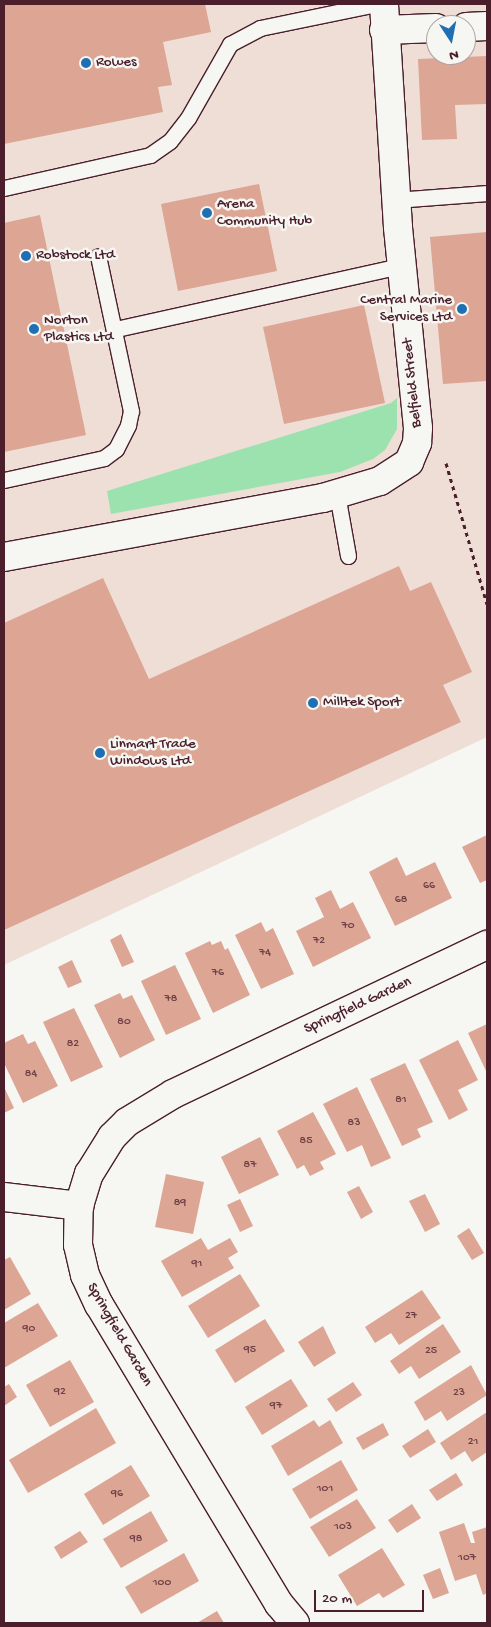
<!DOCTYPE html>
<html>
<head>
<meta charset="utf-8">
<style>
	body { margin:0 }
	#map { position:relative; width:491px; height:1627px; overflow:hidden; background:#f6f6f2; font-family:"Gochi Hand",sans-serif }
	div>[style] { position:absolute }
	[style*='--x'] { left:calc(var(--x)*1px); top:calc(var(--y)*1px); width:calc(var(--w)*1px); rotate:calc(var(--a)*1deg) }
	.built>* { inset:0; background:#eeded6 }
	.green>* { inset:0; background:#9ce2af }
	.building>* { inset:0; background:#dca594 }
	.path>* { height:3px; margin-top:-1.5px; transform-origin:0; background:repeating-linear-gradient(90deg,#4a1f2b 0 4px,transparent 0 8px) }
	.roads { filter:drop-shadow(1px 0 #4a1f2b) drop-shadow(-1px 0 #4a1f2b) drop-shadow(0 1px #4a1f2b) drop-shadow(0 -1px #4a1f2b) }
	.lane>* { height:15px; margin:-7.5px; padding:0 7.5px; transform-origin:7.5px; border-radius:7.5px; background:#f6f6f2 }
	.street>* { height:28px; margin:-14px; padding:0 14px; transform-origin:14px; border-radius:14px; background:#f6f6f2 }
	.dots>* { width:14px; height:14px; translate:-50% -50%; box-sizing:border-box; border:2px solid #f6f6f2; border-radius:50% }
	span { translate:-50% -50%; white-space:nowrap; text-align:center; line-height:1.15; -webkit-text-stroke:5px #f6f6f2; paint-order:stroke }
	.number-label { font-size:12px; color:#6e4045 }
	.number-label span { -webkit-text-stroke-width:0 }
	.poi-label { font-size:15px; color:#4a1f2b }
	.left { translate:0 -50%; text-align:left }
	.right { translate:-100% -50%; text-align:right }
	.street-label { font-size:15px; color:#4a1f2b }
	.frame { position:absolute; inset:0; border:5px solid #4a1f2b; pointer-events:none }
	.north { position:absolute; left:426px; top:15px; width:50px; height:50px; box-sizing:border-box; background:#f6f6f2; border:1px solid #b1a0a2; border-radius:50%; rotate:169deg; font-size:14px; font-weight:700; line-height:20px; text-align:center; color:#4a1f2b }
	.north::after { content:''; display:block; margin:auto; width:18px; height:22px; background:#1f6fb2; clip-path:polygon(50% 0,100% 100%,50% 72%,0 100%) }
	.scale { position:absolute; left:314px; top:1590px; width:110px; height:22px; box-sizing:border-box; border:2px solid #4a1f2b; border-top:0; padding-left:6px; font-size:15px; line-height:18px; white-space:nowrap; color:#4a1f2b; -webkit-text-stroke:4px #f6f6f2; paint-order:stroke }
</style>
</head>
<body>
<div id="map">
	<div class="built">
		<div style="clip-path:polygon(evenodd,4px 4px,487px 4px,487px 737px,4px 965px,4px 4px,436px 25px,466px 25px,466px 55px,436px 55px,436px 25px)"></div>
	</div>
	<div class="green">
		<div style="clip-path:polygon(397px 398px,397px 429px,385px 450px,373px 459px,340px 472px,111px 514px,107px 491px,391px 403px)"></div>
	</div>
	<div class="building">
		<div style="clip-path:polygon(4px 4px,205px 4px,211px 32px,163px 42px,172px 85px,158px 87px,163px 112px,4px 144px)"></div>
		<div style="clip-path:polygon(487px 56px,487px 104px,455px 105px,457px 139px,422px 140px,418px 59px)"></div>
		<div style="clip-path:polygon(259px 184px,277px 271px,178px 291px,161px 204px)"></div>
		<div style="clip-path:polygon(40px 215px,86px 435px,4px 452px,4px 223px)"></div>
		<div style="clip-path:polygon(487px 232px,487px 381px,443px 384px,430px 237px)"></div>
		<div style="clip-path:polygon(364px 305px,385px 403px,284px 424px,263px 327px)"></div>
		<div style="clip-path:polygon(399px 566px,410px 591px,431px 582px,472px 672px,443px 685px,461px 722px,4px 930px,4px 623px,103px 578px,149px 679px)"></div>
		<div style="clip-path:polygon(487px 835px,487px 880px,480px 883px,462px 847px)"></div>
		<div style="clip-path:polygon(397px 857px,406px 876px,435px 862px,452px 898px,395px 926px,369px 872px)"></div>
		<div style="clip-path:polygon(331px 890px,340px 909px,353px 902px,371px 938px,313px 967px,296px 931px,324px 917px,315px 898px)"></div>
		<div style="clip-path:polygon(261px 922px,266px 932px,273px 928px,294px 974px,261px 989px,235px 935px)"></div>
		<div style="clip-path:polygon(121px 934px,134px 962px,122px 967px,110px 940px)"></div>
		<div style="clip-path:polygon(210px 941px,212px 945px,221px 941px,225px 950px,228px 948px,250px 995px,213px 1013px,185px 953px)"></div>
		<div style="clip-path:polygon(72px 960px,82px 982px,68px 988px,58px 967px)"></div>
		<div style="clip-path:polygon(175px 965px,201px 1019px,166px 1035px,141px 981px)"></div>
		<div style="clip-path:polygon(120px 993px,123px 999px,132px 995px,155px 1040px,120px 1058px,94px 1005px)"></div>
		<div style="clip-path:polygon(74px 1008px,103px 1067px,71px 1082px,43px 1022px)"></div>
		<div style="clip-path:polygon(487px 1024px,487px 1073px,468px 1033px)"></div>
		<div style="clip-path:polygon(23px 1034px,28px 1044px,35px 1041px,58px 1086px,23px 1103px,4px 1063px,4px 1043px)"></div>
		<div style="clip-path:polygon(458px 1040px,478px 1080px,458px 1090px,468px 1110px,449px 1120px,419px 1060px)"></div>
		<div style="clip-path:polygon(405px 1063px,433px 1122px,417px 1129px,421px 1137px,402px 1146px,370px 1079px)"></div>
		<div style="clip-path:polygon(4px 1087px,14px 1108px,4px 1113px)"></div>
		<div style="clip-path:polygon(357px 1087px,391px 1158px,371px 1167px,362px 1145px,347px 1152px,323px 1104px)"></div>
		<div style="clip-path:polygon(313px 1112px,336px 1154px,320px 1162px,324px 1169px,310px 1176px,304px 1165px,297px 1169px,277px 1131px)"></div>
		<div style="clip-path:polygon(260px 1137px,279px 1175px,239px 1194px,221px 1157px)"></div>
		<div style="clip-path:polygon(166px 1174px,204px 1182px,193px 1234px,155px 1227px)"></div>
		<div style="clip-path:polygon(359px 1186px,373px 1212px,361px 1219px,347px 1192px)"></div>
		<div style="clip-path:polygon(425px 1194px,440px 1224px,425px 1232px,409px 1201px)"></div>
		<div style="clip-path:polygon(240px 1199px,253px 1226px,240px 1232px,227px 1205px)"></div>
		<div style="clip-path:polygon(469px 1228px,484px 1253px,472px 1260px,457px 1236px)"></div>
		<div style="clip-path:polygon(201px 1238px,208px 1250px,230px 1238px,238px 1252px,228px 1258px,234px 1268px,182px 1297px,161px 1261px)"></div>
		<div style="clip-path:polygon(10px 1257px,31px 1294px,4px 1310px,4px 1260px)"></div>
		<div style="clip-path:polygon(240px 1274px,260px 1306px,208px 1338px,188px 1306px)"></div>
		<div style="clip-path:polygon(422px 1290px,441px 1318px,399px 1345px,391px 1333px,375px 1343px,365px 1327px)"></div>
		<div style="clip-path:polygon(38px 1303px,58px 1336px,4px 1368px,4px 1323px)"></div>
		<div style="clip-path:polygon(265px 1319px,285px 1351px,235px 1383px,215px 1350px)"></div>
		<div style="clip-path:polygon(443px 1324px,461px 1352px,419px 1379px,411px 1366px,399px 1374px,390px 1361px)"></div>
		<div style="clip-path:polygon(323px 1326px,336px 1353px,314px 1367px,298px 1342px)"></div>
		<div style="clip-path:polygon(70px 1360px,94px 1402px,50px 1427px,26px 1385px)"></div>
		<div style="clip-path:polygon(471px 1365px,487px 1395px,447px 1421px,441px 1411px,425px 1421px,414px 1402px)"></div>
		<div style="clip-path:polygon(291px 1379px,308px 1406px,262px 1435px,245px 1407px)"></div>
		<div style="clip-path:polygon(353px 1382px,362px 1395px,336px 1412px,327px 1399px)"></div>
		<div style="clip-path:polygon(9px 1384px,17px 1397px,4px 1406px,4px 1387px)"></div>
		<div style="clip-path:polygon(96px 1408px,116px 1443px,28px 1493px,9px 1460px)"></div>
		<div style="clip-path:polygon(487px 1412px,487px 1452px,472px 1462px,465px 1451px,451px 1460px,440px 1443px)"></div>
		<div style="clip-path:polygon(314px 1420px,319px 1427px,330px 1420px,343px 1443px,288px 1476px,271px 1446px)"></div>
		<div style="clip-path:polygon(383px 1423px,389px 1435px,363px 1450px,356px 1438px)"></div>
		<div style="clip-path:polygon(428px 1429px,436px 1442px,410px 1458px,402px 1446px)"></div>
		<div style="clip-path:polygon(341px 1460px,358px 1490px,310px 1519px,292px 1489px)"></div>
		<div style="clip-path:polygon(131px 1465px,150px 1496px,103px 1525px,84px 1494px)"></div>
		<div style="clip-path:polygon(456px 1473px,463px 1485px,437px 1501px,429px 1490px)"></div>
		<div style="clip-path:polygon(357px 1499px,376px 1528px,329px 1557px,310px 1527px)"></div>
		<div style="clip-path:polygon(412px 1504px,421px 1518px,397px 1533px,388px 1520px)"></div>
		<div style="clip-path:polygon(151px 1511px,168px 1541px,121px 1568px,103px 1539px)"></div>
		<div style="clip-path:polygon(464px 1523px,471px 1543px,475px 1543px,472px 1532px,487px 1527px,487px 1593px,483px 1595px,476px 1574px,455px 1581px,439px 1532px)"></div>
		<div style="clip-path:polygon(80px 1531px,88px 1542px,61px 1559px,54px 1547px)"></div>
		<div style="clip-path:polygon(382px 1548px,405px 1585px,383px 1598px,379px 1593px,357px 1606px,338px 1575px)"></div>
		<div style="clip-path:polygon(184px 1553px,199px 1581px,141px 1614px,125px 1587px)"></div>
		<div style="clip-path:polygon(440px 1568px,449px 1593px,433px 1599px,423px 1575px)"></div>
		<div style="clip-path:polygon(217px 1611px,224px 1623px,197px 1623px)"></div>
	</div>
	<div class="path">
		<div style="--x:446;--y:463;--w:147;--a:73.8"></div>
	</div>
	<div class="roads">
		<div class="lane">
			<div style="--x:4;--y:188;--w:150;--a:-12.7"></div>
			<div style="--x:150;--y:155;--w:24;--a:-35"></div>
			<div style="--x:170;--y:141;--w:29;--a:-52"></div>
			<div style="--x:188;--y:118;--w:85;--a:-60.4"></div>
			<div style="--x:230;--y:44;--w:34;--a:-28"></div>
			<div style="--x:260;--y:28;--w:118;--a:-11.7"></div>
			<div style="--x:396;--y:200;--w:91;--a:-4.4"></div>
			<div style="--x:116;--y:329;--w:292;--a:-12.5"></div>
			<div style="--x:4;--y:480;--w:102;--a:-12.4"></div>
			<div style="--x:104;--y:458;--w:15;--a:-37"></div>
			<div style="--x:116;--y:449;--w:27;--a:-63"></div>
			<div style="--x:128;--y:425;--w:14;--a:-78"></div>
			<div style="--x:131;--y:411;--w:158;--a:-102"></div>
			<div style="--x:337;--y:494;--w:63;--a:79.9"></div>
		</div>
		<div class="street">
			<div style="--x:466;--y:27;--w:21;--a:-3"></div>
			<div style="--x:384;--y:30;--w:52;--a:-2.2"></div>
			<div style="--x:4;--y:557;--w:324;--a:-10.5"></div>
			<div style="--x:323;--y:498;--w:59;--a:-16.6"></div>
			<div style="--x:380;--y:481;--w:35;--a:-33"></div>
			<div style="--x:409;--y:462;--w:21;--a:-67"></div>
			<div style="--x:417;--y:443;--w:15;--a:-86"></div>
			<div style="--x:418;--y:428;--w:202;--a:-95.7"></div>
			<div style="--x:398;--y:227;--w:223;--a:-93.6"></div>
			<div style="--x:4;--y:1197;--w:76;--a:6.8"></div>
			<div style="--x:295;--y:1623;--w:25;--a:-130"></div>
			<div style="--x:279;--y:1604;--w:349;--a:-121"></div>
			<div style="--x:99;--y:1305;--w:33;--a:-115"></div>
			<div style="--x:85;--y:1275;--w:31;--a:-103"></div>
			<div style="--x:78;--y:1245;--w:39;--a:-89"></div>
			<div style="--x:79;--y:1206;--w:34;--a:-73"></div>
			<div style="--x:89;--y:1174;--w:44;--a:-58.1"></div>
			<div style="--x:112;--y:1137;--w:21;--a:-45"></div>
			<div style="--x:127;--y:1122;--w:54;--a:-31.3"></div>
			<div style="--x:173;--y:1094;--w:348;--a:-25.4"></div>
		</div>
	</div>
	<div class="dots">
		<div style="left:86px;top:63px;background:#1f6fb2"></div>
		<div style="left:207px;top:213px;background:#1f6fb2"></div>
		<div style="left:26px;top:256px;background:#1f6fb2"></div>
		<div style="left:462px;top:309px;background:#1f6fb2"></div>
		<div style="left:34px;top:329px;background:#1f6fb2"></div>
		<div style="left:313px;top:703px;background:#1f6fb2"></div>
		<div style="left:100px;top:753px;background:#1f6fb2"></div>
	</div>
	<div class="number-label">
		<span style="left:429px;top:887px">66</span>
		<span style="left:401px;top:901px">68</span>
		<span style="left:348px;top:927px">70</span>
		<span style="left:319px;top:942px">72</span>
		<span style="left:265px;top:954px">74</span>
		<span style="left:218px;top:974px">76</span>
		<span style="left:171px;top:1000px">78</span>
		<span style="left:124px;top:1023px">80</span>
		<span style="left:73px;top:1045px">82</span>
		<span style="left:31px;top:1075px">84</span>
		<span style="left:401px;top:1101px">81</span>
		<span style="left:354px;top:1124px">83</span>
		<span style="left:306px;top:1142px">85</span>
		<span style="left:250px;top:1166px">87</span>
		<span style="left:180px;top:1204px">89</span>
		<span style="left:197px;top:1265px">91</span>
		<span style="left:411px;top:1317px">27</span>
		<span style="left:29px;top:1330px">90</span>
		<span style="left:250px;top:1351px">95</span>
		<span style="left:431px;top:1352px">25</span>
		<span style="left:60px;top:1393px">92</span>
		<span style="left:459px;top:1394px">23</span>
		<span style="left:276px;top:1407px">97</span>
		<span style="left:473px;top:1443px">21</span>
		<span style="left:325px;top:1490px">101</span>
		<span style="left:117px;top:1495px">96</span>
		<span style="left:343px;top:1528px">103</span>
		<span style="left:136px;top:1540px">98</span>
		<span style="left:467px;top:1559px">107</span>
		<span style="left:162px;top:1584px">100</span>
	</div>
	<div class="poi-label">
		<span class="left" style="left:96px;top:63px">Rowes</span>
		<span class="left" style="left:217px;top:213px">Arena<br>Community Hub</span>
		<span class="left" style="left:36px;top:256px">Robstock Ltd</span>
		<span class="right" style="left:452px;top:309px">Central Marine<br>Services Ltd</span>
		<span class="left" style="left:44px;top:329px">Norton<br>Plastics Ltd</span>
		<span class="left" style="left:323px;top:703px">Milltek Sport</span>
		<span class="left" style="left:110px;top:753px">Linmart Trade<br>Windows Ltd</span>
	</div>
	<div class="street-label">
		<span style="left:413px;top:383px;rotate:-96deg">Belfield Street</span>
		<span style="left:358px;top:1006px;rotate:-25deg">Springfield Garden</span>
		<span style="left:119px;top:1335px;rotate:60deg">Springfield Garden</span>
	</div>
	<div class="frame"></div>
	<div class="north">N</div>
	<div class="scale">20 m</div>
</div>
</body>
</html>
